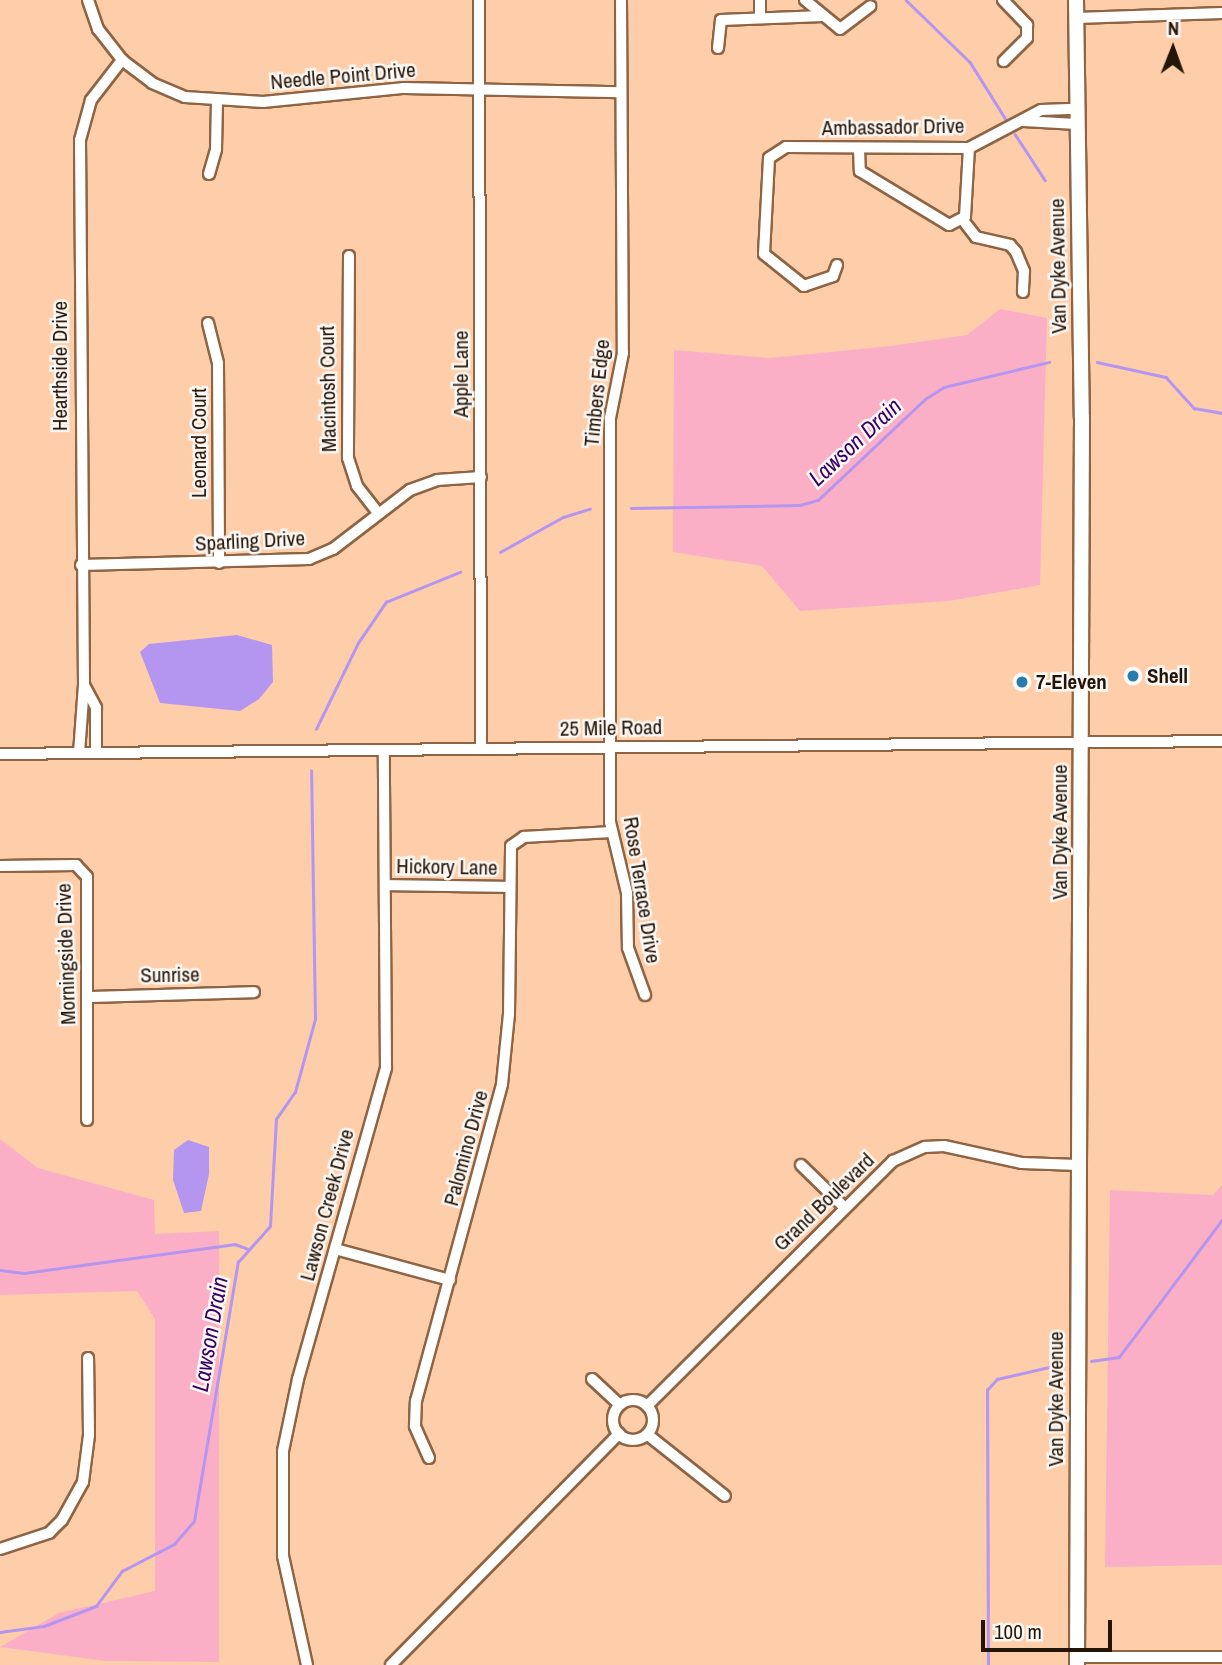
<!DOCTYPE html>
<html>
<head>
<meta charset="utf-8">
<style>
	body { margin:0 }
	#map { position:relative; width:1222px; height:1665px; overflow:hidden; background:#feceaa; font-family:"Archivo Narrow",sans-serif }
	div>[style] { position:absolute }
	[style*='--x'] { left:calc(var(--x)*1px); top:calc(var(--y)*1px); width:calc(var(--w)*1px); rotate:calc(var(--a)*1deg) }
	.green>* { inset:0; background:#fbafc7 }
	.water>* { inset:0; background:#b496f0 }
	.stream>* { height:2.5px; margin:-1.25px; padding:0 1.25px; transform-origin:1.25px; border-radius:1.25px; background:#b496f0 }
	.roads { filter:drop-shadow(2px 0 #8e6443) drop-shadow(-2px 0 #8e6443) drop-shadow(0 2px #8e6443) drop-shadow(0 -2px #8e6443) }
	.minor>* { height:10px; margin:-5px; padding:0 5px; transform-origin:5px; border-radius:5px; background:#fff }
	.minor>.ring { margin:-5px; padding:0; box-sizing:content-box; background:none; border:10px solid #fff; border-radius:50% }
	.major>* { height:14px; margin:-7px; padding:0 7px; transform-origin:7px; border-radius:7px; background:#fff }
	.dots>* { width:19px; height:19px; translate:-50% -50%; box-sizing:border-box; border:4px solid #fef9f6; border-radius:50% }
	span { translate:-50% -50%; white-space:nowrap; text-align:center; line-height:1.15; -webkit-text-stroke:5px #fef9f6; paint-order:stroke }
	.street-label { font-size:21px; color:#251507 }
	.poi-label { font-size:21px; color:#251507; font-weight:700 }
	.left { translate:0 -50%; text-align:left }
	.water-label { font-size:23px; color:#370068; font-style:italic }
	.north { position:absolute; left:1138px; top:14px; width:70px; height:70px; -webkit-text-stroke:5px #fef9f6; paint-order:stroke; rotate:1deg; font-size:19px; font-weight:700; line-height:28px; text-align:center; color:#251507 }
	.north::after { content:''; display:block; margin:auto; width:24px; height:32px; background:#251507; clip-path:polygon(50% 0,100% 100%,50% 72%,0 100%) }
	.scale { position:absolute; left:981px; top:1620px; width:131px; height:32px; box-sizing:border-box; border:4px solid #251507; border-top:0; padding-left:9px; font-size:21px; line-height:24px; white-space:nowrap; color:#251507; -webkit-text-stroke:5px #fef9f6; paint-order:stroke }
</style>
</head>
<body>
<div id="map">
	<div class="green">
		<div style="clip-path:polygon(1000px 309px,1047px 318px,1040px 585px,949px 601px,800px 611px,762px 566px,673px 552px,674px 350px,770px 358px,891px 346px,967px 335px)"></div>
		<div style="clip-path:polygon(0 1139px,38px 1168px,154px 1200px,155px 1234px,219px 1231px,219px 1662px,106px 1661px,0 1647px,59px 1613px,155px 1591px,155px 1319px,137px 1291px,0 1295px)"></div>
		<div style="clip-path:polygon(1222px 1185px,1222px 1565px,1105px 1567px,1110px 1190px,1213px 1195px)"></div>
	</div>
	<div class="water">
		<div style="clip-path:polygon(237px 635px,272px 645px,273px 682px,259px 699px,240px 711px,160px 703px,140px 652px,149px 644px)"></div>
		<div style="clip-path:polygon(188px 1140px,209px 1147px,209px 1174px,201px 1211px,184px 1213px,173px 1180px,174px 1150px)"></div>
	</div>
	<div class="stream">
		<div style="--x:906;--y:0;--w:89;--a:44.1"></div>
		<div style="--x:970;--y:62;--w:70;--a:57.9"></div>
		<div style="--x:1015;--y:134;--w:55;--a:56.9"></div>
		<div style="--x:1097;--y:362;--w:71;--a:12.3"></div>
		<div style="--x:1166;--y:377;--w:42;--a:47.9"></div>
		<div style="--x:1194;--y:408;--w:28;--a:10"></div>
		<div style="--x:631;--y:508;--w:169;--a:-1"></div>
		<div style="--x:800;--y:505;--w:19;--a:-16"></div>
		<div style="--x:818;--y:500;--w:147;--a:-43.3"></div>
		<div style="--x:925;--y:399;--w:22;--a:-32"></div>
		<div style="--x:944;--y:387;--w:108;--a:-13.4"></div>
		<div style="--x:500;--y:552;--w:72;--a:-29.1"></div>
		<div style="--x:563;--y:517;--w:28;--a:-17"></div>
		<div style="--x:316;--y:729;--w:96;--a:-64"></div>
		<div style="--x:358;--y:643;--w:50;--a:-55.7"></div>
		<div style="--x:386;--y:602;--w:80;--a:-22.1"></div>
		<div style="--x:0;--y:1270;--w:24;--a:7"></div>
		<div style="--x:24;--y:1273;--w:213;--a:-7.8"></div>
		<div style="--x:235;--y:1244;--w:15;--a:20"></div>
		<div style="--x:1091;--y:1361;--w:28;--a:-8"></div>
		<div style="--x:1119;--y:1357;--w:171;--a:-53.1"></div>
		<div style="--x:0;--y:1632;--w:44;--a:-7.8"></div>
		<div style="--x:44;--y:1626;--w:56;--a:-21"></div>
		<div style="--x:96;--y:1606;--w:44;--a:-53.4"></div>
		<div style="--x:122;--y:1571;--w:59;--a:-27.4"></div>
		<div style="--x:174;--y:1544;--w:30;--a:-49"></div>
		<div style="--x:194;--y:1521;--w:263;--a:-80.4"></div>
		<div style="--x:238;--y:1262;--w:48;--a:-48.4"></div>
		<div style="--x:270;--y:1226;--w:107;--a:-86.8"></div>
		<div style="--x:276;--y:1119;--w:33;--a:-55"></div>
		<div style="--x:295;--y:1092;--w:76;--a:-74.7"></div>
		<div style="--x:315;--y:1019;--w:248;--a:-90.9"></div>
		<div style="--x:988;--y:1665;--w:275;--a:-90.2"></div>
		<div style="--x:987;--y:1390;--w:15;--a:-48"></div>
		<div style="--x:997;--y:1379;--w:63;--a:-12.9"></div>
	</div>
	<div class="roads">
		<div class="minor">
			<div style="--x:88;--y:0;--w:31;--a:71"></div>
			<div style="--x:98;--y:29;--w:39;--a:52"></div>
			<div style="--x:122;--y:60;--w:38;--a:37"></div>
			<div style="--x:152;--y:83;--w:36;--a:23"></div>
			<div style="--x:185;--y:97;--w:78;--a:3.7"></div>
			<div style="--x:263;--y:102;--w:142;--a:-5.7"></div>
			<div style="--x:404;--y:88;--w:217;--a:1.1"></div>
			<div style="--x:479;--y:0;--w:749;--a:89.85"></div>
			<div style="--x:621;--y:0;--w:353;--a:89.7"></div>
			<div style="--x:623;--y:353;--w:66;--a:101.3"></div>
			<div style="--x:610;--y:418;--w:404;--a:90"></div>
			<div style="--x:610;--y:822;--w:73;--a:76.5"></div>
			<div style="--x:627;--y:893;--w:55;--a:89"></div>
			<div style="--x:628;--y:948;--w:50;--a:70.1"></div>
			<div style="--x:760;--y:0;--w:16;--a:90"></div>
			<div style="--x:805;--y:0;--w:45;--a:39.6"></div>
			<div style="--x:840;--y:29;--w:38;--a:-37"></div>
			<div style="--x:1003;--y:0;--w:35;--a:46"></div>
			<div style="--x:1027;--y:25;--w:13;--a:90"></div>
			<div style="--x:1027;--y:38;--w:33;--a:135"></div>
			<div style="--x:1076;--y:18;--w:146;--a:-2"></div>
			<div style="--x:718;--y:48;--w:28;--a:-84"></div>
			<div style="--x:721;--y:20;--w:102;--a:-2.2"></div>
			<div style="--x:1024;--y:121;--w:52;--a:3.3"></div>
			<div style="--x:859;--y:148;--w:23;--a:88"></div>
			<div style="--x:860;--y:171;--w:104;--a:31.2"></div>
			<div style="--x:949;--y:225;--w:18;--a:-27"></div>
			<div style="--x:965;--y:217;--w:69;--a:-86.7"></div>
			<div style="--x:209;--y:174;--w:26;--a:-74"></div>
			<div style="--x:216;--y:149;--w:47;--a:-88.8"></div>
			<div style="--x:962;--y:219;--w:23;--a:52"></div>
			<div style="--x:976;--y:237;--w:35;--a:13"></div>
			<div style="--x:1010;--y:245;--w:9;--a:49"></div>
			<div style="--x:1016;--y:252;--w:21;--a:67"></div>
			<div style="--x:1024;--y:271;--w:21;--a:93"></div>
			<div style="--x:349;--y:256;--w:202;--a:90.3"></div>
			<div style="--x:348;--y:458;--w:29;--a:72"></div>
			<div style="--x:357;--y:486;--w:34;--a:52"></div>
			<div style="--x:837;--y:265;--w:12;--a:110"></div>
			<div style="--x:833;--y:276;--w:31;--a:161"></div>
			<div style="--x:804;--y:286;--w:51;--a:-141.3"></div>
			<div style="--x:764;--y:254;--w:96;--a:-87"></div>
			<div style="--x:769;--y:158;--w:20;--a:-33"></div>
			<div style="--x:786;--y:147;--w:183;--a:0.3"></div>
			<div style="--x:969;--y:148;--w:81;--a:-27.8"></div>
			<div style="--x:1041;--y:110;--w:35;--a:-2"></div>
			<div style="--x:208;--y:323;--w:41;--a:76"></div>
			<div style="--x:218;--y:363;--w:200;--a:89.7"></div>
			<div style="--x:81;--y:565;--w:228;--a:-1.5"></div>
			<div style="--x:309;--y:559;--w:26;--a:-23"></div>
			<div style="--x:333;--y:549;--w:97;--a:-37.5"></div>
			<div style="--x:410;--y:490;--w:29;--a:-20"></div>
			<div style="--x:437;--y:480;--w:44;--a:-3.9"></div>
			<div style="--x:84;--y:685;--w:26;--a:62"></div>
			<div style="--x:96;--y:708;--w:45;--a:90"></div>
			<div style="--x:79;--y:753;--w:68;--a:-85.8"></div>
			<div style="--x:84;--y:685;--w:545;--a:-90.42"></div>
			<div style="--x:80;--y:140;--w:41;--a:-74.6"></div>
			<div style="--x:91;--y:100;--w:51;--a:-52.2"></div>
			<div style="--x:0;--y:754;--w:1222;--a:-0.61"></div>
			<div style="--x:0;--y:866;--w:76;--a:-0.8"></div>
			<div style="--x:76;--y:865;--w:16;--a:47"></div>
			<div style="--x:87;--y:877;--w:243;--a:90"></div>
			<div style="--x:385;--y:885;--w:124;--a:0.9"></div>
			<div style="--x:88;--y:997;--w:166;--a:-1.7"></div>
			<div style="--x:801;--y:1165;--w:60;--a:44.3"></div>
			<div style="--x:335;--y:1249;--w:119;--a:15.1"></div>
			<div style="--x:592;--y:1379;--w:38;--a:43"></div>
			<div class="ring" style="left:613px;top:1400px;width:30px;height:30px"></div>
			<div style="--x:648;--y:1405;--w:346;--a:-44.9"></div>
			<div style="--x:893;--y:1161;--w:35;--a:-24"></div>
			<div style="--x:925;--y:1147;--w:19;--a:-3"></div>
			<div style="--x:944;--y:1146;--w:80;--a:12.3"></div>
			<div style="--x:1022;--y:1163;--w:56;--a:2"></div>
			<div style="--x:648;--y:1435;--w:98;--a:38.4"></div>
			<div style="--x:429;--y:1458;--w:35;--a:-114"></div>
			<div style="--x:415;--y:1426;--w:25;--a:-88"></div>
			<div style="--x:416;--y:1401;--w:328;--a:-74.8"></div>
			<div style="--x:502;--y:1084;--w:70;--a:-84.3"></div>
			<div style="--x:509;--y:1014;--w:168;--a:-89.3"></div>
			<div style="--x:511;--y:846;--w:16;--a:-35"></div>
			<div style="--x:524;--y:837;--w:87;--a:-3.3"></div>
			<div style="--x:0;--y:1549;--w:52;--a:-18.1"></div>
			<div style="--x:49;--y:1533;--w:18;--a:-45"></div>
			<div style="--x:62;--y:1520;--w:43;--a:-61.1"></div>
			<div style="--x:83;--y:1482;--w:47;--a:-82.7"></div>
			<div style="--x:89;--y:1435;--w:77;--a:-90.7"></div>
			<div style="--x:1077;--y:1657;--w:145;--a:0"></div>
			<div style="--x:307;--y:1665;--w:112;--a:-102.4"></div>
			<div style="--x:283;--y:1556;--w:105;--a:-90"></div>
			<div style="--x:283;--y:1451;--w:74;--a:-78.2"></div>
			<div style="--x:298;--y:1379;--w:323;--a:-74.2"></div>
			<div style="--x:386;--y:1068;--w:318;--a:-90.4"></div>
			<div style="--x:391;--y:1665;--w:325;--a:-45.4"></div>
		</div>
		<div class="major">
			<div style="--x:1076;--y:0;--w:418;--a:89.2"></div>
			<div style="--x:1082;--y:418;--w:1247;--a:90.23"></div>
		</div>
	</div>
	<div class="dots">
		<div style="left:1133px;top:676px;background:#287cac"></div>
		<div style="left:1022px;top:682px;background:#287cac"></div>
	</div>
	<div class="street-label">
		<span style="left:343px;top:76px;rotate:-5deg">Needle Point Drive</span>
		<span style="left:893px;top:127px;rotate:-1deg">Ambassador Drive</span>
		<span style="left:1058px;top:266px;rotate:-91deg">Van Dyke Avenue</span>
		<span style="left:60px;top:366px;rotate:-90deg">Hearthside Drive</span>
		<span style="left:461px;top:374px;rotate:-90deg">Apple Lane</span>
		<span style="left:328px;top:389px;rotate:-91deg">Macintosh Court</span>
		<span style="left:597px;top:393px;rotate:-84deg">Timbers Edge</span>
		<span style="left:199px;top:443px;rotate:-90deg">Leonard Court</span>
		<span style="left:250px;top:541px;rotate:-3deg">Sparling Drive</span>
		<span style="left:611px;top:728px;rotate:-1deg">25 Mile Road</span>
		<span style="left:1060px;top:832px;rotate:-90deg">Van Dyke Avenue</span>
		<span style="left:447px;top:867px;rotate:1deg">Hickory Lane</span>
		<span style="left:642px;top:890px;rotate:81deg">Rose Terrace Drive</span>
		<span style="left:66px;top:954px;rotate:-92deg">Morningside Drive</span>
		<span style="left:170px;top:975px;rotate:-1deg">Sunrise</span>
		<span style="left:466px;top:1148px;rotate:-75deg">Palomino Drive</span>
		<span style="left:824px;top:1202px;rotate:-44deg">Grand Boulevard</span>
		<span style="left:327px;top:1205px;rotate:-75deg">Lawson Creek Drive</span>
		<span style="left:1056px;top:1399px;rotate:-90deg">Van Dyke Avenue</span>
	</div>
	<div class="poi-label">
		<span class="left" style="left:1147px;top:676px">Shell</span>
		<span class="left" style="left:1036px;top:682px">7-Eleven</span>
	</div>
	<div class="water-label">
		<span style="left:855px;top:442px;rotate:-43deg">Lawson Drain</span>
		<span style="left:210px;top:1334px;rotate:-80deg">Lawson Drain</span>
	</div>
	<div class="north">N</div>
	<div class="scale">100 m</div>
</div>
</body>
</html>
